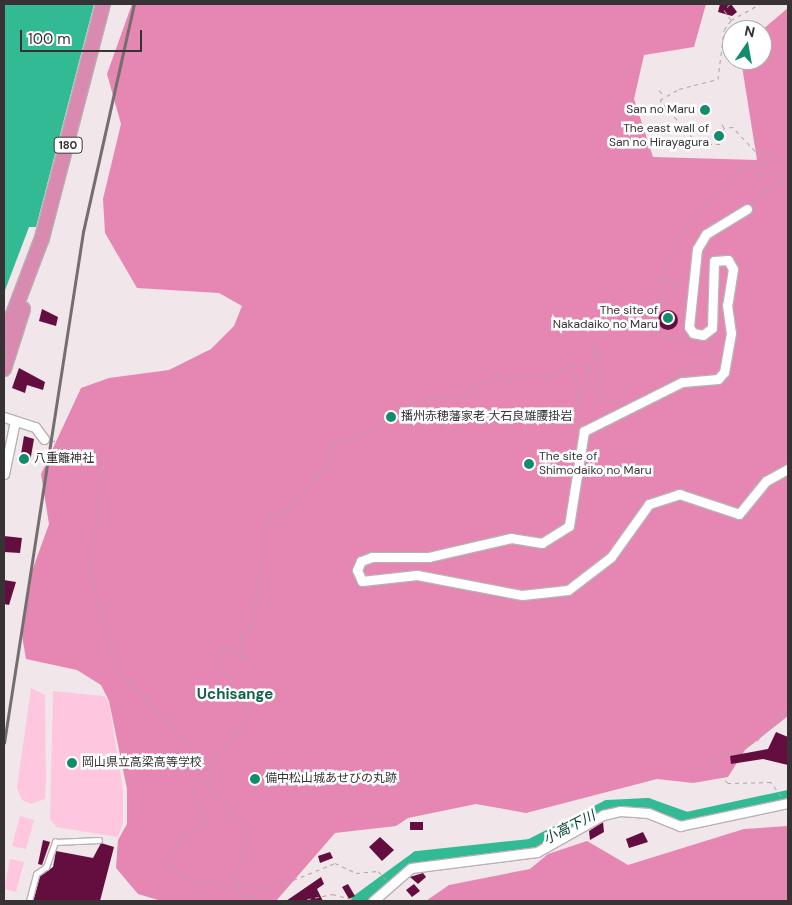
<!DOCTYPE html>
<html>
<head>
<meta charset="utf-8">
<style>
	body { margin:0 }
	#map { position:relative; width:792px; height:905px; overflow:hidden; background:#f1e6ea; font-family:"DM Sans","Noto Sans JP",sans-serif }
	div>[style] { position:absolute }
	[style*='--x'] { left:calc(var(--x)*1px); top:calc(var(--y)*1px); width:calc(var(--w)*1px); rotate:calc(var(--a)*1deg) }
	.green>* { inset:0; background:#fec7df }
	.forest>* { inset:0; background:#e687b3 }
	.water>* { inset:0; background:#32ba95 }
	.river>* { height:15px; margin:-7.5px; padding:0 7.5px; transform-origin:7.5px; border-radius:7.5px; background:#32ba95 }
	.building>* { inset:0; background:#640e40 }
	.round { border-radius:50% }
	.path>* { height:1px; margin-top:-0.5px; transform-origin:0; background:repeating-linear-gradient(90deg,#b0a7aa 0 4px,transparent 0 8px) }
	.roads { filter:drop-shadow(1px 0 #bab1b5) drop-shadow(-1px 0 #bab1b5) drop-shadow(0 1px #bab1b5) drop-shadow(0 -1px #bab1b5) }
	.service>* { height:4.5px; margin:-2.25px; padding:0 2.25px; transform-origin:2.25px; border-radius:2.25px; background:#fff }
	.minor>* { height:9px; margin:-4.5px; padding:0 4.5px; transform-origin:4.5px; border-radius:4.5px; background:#fff }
	.trunk>* { height:14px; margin:-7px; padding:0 7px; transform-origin:7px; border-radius:7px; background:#d88ab0 }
	.rail>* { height:2.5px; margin:-1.25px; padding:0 1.25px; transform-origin:1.25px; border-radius:1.25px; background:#746e70 }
	.dots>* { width:14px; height:14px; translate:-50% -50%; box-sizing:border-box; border:2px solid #fff; border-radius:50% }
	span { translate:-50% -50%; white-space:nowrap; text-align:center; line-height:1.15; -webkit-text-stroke:5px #fff; paint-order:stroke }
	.shield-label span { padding:1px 4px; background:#fff; border:1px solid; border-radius:4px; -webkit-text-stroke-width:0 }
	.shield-label { font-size:11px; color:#373334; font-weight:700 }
	.poi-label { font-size:12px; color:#373334 }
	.right { translate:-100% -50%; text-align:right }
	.left { translate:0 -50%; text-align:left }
	.water-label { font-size:14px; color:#003b2c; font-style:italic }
	.quarter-label { font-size:15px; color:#14614c; font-weight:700 }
	.frame { position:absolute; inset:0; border:5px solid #373334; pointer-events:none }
	.north { position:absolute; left:722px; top:20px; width:50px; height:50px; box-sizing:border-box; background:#fff; border:1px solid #afadae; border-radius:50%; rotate:12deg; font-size:14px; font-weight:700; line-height:20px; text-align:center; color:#373334 }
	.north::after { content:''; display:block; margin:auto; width:18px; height:22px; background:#138b6d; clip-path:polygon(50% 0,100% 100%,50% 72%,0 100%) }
	.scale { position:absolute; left:20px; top:30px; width:122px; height:22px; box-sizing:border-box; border:2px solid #373334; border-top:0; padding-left:6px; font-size:15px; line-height:18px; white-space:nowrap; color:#373334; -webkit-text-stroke:4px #fff; paint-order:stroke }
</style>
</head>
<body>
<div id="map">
	<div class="green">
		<div style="clip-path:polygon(31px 688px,45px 695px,46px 780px,45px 799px,31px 804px,22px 800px,17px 788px)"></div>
		<div style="clip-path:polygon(53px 691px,104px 696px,109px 703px,123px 790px,123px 822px,118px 837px,56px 827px,50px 819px)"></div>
		<div style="clip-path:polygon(20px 816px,34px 820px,26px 849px,12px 846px)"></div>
		<div style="clip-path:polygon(10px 859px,24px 862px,16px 892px,4px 889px)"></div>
	</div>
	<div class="forest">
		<div style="clip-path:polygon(132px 4px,706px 4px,694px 47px,644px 55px,634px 99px,653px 157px,757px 160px,741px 60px,762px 60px,762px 30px,788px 8px,788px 716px,745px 750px,728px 777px,693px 783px,657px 779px,526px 813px,476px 804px,408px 818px,396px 826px,335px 833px,276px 901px,158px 900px,138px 894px,116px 868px,118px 840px,127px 824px,127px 789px,109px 701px,101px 685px,77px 670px,26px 659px,21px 630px,32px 571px,49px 524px,41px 474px,81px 388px,109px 378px,169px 370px,211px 349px,234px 326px,242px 306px,219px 293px,137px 288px,105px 233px,103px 199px,121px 124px,107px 74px)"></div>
		<div style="clip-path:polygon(788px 826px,788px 901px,426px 901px,449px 885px,530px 869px,548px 854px,587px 841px,628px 865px,744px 829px)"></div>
	</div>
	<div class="water">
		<div style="clip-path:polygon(4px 4px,94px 4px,36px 227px,29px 227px,4px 293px)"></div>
	</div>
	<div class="river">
		<div style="--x:358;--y:901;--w:73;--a:-36.1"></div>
		<div style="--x:417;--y:858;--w:114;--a:-6.1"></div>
		<div style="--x:530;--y:846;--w:86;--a:-26.9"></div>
		<div style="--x:607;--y:807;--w:40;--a:-2.9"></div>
		<div style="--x:647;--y:805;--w:41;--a:19.7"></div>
		<div style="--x:686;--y:819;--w:104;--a:-12.2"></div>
	</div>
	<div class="building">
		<div style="clip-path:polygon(720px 4px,731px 4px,737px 12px,732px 16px,718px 12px)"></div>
		<div style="clip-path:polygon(42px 309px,58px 317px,56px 326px,39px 321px)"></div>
		<div class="round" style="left:658px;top:310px;width:20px;height:20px"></div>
		<div style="clip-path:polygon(19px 368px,45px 382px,43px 390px,27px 385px,25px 393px,12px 388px)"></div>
		<div style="clip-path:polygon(24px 436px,34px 439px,30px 462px,20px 460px)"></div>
		<div style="clip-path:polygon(4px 536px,22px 538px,20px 553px,4px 552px)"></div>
		<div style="clip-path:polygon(4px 580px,16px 582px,9px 605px,4px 604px)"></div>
		<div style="clip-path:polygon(776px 732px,788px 737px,788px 765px,763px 759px,731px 764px,730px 756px,768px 749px)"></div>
		<div style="clip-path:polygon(410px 822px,423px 822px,423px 830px,410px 830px)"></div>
		<div style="clip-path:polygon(603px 822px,604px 832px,590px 840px,589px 831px)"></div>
		<div style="clip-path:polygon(643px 832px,648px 842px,629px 848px,626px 839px)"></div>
		<div style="clip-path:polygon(380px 837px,394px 850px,382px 861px,369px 847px)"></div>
		<div style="clip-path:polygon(43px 840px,50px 842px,42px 865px,38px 864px)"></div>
		<div style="clip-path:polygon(101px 843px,114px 847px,100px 901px,33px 901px,40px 876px,53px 867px,56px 851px,93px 858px)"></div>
		<div style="clip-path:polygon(330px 852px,333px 858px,320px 863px,318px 856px)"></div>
		<div style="clip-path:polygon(423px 873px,426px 877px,418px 884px,410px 877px)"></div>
		<div style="clip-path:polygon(321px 877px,324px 884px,317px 889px,323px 901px,286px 901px)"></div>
		<div style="clip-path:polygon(348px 884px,355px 896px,349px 899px,342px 887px)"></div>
		<div style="clip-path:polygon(414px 884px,420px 891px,412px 897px,406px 890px)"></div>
	</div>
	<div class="path">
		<div style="--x:730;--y:4;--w:8;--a:135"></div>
		<div style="--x:724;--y:10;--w:12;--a:55"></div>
		<div style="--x:769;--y:4;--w:8;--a:0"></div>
		<div style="--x:659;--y:90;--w:6;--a:51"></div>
		<div style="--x:722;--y:124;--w:4;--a:63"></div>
		<div style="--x:755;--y:151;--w:33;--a:-133"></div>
		<div style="--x:733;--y:127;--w:9;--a:174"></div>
		<div style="--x:724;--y:128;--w:16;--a:104"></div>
		<div style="--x:720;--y:144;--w:22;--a:180"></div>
		<div style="--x:698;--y:144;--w:58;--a:-130.8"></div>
		<div style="--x:660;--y:100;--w:22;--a:-30"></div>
		<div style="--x:679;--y:89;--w:40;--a:-14.4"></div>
		<div style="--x:718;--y:79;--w:49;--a:-83"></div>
		<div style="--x:724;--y:30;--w:12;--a:-55"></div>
		<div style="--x:731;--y:20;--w:33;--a:-29"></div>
		<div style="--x:755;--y:206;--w:19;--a:-58"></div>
		<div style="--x:765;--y:190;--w:18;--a:-27"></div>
		<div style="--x:781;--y:182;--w:7;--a:-74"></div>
		<div style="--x:783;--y:175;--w:28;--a:180"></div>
		<div style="--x:755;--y:175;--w:25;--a:-47"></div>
		<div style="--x:772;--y:157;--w:14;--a:-155"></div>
		<div style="--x:664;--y:278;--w:11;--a:22"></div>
		<div style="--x:674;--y:282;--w:10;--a:79"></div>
		<div style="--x:657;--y:309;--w:10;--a:45"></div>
		<div style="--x:687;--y:340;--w:29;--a:-168"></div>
		<div style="--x:659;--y:334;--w:11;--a:-135"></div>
		<div style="--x:651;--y:326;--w:31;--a:-65"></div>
		<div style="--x:664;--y:298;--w:29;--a:-90"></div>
		<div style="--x:664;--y:269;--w:51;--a:-63.4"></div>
		<div style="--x:687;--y:223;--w:81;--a:-45"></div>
		<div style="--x:744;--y:166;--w:13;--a:-13"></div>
		<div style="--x:757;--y:163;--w:10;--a:-66"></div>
		<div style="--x:761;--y:154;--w:6;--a:-149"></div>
		<div style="--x:670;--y:378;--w:17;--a:-36"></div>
		<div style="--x:684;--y:368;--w:30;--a:-12"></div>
		<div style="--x:713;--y:362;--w:23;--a:-88"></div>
		<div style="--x:714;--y:339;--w:4;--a:153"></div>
		<div style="--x:567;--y:415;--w:19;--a:-51"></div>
		<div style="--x:579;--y:400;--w:54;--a:-71.6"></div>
		<div style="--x:596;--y:349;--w:4;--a:34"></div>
		<div style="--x:599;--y:351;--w:42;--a:91.4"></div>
		<div style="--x:598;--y:393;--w:25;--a:23"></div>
		<div style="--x:51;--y:440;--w:56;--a:17.8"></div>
		<div style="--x:104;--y:457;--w:117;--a:96.9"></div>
		<div style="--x:90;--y:573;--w:103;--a:74.2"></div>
		<div style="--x:118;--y:672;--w:134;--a:45.6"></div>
		<div style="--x:207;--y:784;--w:6;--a:-135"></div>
		<div style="--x:203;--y:780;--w:16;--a:133"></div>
		<div style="--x:192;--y:792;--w:34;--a:62"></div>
		<div style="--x:208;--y:822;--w:29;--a:151"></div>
		<div style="--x:183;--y:836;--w:24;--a:125"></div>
		<div style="--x:169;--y:856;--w:12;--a:81"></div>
		<div style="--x:171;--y:868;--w:27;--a:34"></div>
		<div style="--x:193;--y:883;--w:23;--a:-2"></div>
		<div style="--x:216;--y:882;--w:11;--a:34"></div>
		<div style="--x:225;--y:888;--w:19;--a:-12"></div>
		<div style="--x:244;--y:884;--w:8;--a:30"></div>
		<div style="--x:251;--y:888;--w:35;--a:-8"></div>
		<div style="--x:286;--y:883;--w:53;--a:-22.2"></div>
		<div style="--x:335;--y:863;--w:23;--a:25"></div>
		<div style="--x:356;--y:873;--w:22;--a:-5"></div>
		<div style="--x:378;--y:871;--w:11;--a:45"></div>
		<div style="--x:781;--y:796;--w:17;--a:-126"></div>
		<div style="--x:771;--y:782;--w:43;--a:178.7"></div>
		<div style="--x:728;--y:783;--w:18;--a:-135"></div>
		<div style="--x:715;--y:770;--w:11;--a:-100"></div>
		<div style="--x:713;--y:759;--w:48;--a:-22.2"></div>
		<div style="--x:757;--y:741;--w:46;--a:-47.6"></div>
		<div style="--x:264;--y:901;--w:27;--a:-158"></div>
		<div style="--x:239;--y:891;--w:16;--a:-105"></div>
		<div style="--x:235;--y:876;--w:46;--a:-73.5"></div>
		<div style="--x:248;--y:832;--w:62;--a:-130.4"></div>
		<div style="--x:208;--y:785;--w:30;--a:-76"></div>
		<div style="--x:215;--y:756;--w:13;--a:-32"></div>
		<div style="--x:226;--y:749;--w:42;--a:-58.6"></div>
		<div style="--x:248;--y:713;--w:21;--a:-98"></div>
		<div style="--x:245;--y:692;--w:16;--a:-169"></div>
		<div style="--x:229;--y:689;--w:9;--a:-72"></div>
		<div style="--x:232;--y:680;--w:17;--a:-135"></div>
		<div style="--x:220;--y:668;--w:19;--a:-84"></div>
		<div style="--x:222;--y:649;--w:5;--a:-22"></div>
		<div style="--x:227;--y:647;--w:24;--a:33"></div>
		<div style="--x:247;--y:660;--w:7;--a:-146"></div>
		<div style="--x:241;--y:656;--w:21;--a:-90"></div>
		<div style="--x:241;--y:635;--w:13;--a:-29"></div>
		<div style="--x:252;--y:629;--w:114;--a:-81.9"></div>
		<div style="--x:268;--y:516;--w:20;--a:-15"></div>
		<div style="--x:287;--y:511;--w:60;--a:-49.1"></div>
		<div style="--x:326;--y:466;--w:21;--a:-71"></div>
		<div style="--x:333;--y:446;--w:41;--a:-22.8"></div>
		<div style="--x:371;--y:430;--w:34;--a:-40"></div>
		<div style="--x:397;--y:408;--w:42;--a:-16.7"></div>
		<div style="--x:437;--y:396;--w:27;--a:4"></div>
		<div style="--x:464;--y:398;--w:15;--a:-48"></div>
		<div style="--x:474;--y:387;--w:27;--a:-24"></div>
		<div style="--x:499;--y:376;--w:11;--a:27"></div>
		<div style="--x:509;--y:381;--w:22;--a:-21"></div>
		<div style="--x:530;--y:373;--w:18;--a:16"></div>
		<div style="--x:547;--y:378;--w:29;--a:-27"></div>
		<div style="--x:573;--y:365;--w:36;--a:80"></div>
		<div style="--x:299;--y:901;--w:34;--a:-12"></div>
		<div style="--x:332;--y:894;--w:30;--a:14"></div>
	</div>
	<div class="roads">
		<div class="service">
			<div style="--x:29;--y:901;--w:28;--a:-75"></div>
			<div style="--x:36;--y:874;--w:12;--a:-35"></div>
			<div style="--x:46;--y:867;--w:27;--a:-70"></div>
			<div style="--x:55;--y:842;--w:44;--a:-2.6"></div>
		</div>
		<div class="minor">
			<div style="--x:747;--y:209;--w:48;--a:148.6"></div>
			<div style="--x:706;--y:234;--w:17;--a:121"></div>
			<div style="--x:697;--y:249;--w:78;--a:95.9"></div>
			<div style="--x:689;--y:327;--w:7;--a:56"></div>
			<div style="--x:693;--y:333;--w:10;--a:11"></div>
			<div style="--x:703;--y:335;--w:11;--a:-38"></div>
			<div style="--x:712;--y:328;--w:67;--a:-88.3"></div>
			<div style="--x:714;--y:261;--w:14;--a:-4"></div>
			<div style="--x:728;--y:260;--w:10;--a:61"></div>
			<div style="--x:733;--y:269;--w:36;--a:99"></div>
			<div style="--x:727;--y:305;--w:28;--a:82"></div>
			<div style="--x:731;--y:333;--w:40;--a:100"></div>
			<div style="--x:724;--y:372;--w:9;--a:131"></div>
			<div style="--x:718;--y:379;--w:36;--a:175"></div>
			<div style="--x:682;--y:382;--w:110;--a:153.4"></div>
			<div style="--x:584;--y:431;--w:96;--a:99"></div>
			<div style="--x:569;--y:526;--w:32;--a:148"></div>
			<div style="--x:542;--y:543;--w:31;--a:-171"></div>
			<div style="--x:511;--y:538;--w:84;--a:167"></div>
			<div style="--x:429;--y:557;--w:57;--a:180"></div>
			<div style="--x:372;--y:557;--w:12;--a:160"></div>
			<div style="--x:361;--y:561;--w:10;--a:114"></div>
			<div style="--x:357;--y:570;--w:12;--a:66"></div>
			<div style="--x:362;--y:581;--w:55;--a:-6.2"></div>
			<div style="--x:417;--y:575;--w:107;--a:10.8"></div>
			<div style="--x:522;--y:595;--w:46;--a:-6.2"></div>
			<div style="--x:568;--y:590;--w:54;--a:-37.5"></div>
			<div style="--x:611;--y:557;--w:65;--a:-54.4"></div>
			<div style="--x:649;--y:504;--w:32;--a:-18"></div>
			<div style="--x:679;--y:494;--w:63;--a:18.4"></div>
			<div style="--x:739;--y:514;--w:43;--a:-50.7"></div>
			<div style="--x:766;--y:481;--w:25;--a:-29"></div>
			<div style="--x:4;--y:417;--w:33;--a:18"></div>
			<div style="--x:35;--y:427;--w:15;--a:53"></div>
			<div style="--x:4;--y:474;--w:54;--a:-78.3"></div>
			<div style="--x:373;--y:901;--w:50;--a:-41"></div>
			<div style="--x:411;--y:868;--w:127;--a:-7.2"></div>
			<div style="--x:537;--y:852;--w:76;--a:-29.3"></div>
			<div style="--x:603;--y:815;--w:17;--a:-13"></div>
			<div style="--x:620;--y:811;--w:28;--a:4"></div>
			<div style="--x:648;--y:813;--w:35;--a:22"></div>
			<div style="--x:680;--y:826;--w:110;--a:-12"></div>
		</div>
		<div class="trunk">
			<div style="--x:4;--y:338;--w:107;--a:-69.2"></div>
			<div style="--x:42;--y:238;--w:242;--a:-75.4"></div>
			<div style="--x:4;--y:369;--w:63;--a:-72.4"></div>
		</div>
	</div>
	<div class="rail">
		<div style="--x:4;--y:743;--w:517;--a:-81.21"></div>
		<div style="--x:83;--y:232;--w:234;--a:-77.4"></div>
	</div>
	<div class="dots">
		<div style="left:705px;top:110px;background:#138b6d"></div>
		<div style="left:719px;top:136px;background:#138b6d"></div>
		<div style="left:668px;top:318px;background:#138b6d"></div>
		<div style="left:391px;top:417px;background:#138b6d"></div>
		<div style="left:24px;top:459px;background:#138b6d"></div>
		<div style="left:529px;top:464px;background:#138b6d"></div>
		<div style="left:72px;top:763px;background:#138b6d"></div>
		<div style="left:255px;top:779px;background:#138b6d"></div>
	</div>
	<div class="shield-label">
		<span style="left:68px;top:145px">180</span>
	</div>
	<div class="poi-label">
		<span class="right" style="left:695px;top:110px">San no Maru</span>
		<span class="right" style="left:709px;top:136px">The east wall of<br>San no Hirayagura</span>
		<span class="right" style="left:658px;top:318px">The site of<br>Nakadaiko no Maru</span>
		<span class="left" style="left:401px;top:417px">播州赤穂藩家老 大石良雄腰掛岩</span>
		<span class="left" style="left:539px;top:464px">The site of<br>Shimodaiko no Maru</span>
		<span class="left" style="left:34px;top:459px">八重籬神社</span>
		<span class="left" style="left:82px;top:763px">岡山県立高梁高等学校</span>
		<span class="left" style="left:265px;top:779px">備中松山城あせびの丸跡</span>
	</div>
	<div class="water-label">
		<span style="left:569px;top:827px;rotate:-27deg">小高下川</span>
	</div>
	<div class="quarter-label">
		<span style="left:235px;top:695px">Uchisange</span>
	</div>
	<div class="frame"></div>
	<div class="north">N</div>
	<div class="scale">100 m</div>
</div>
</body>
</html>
